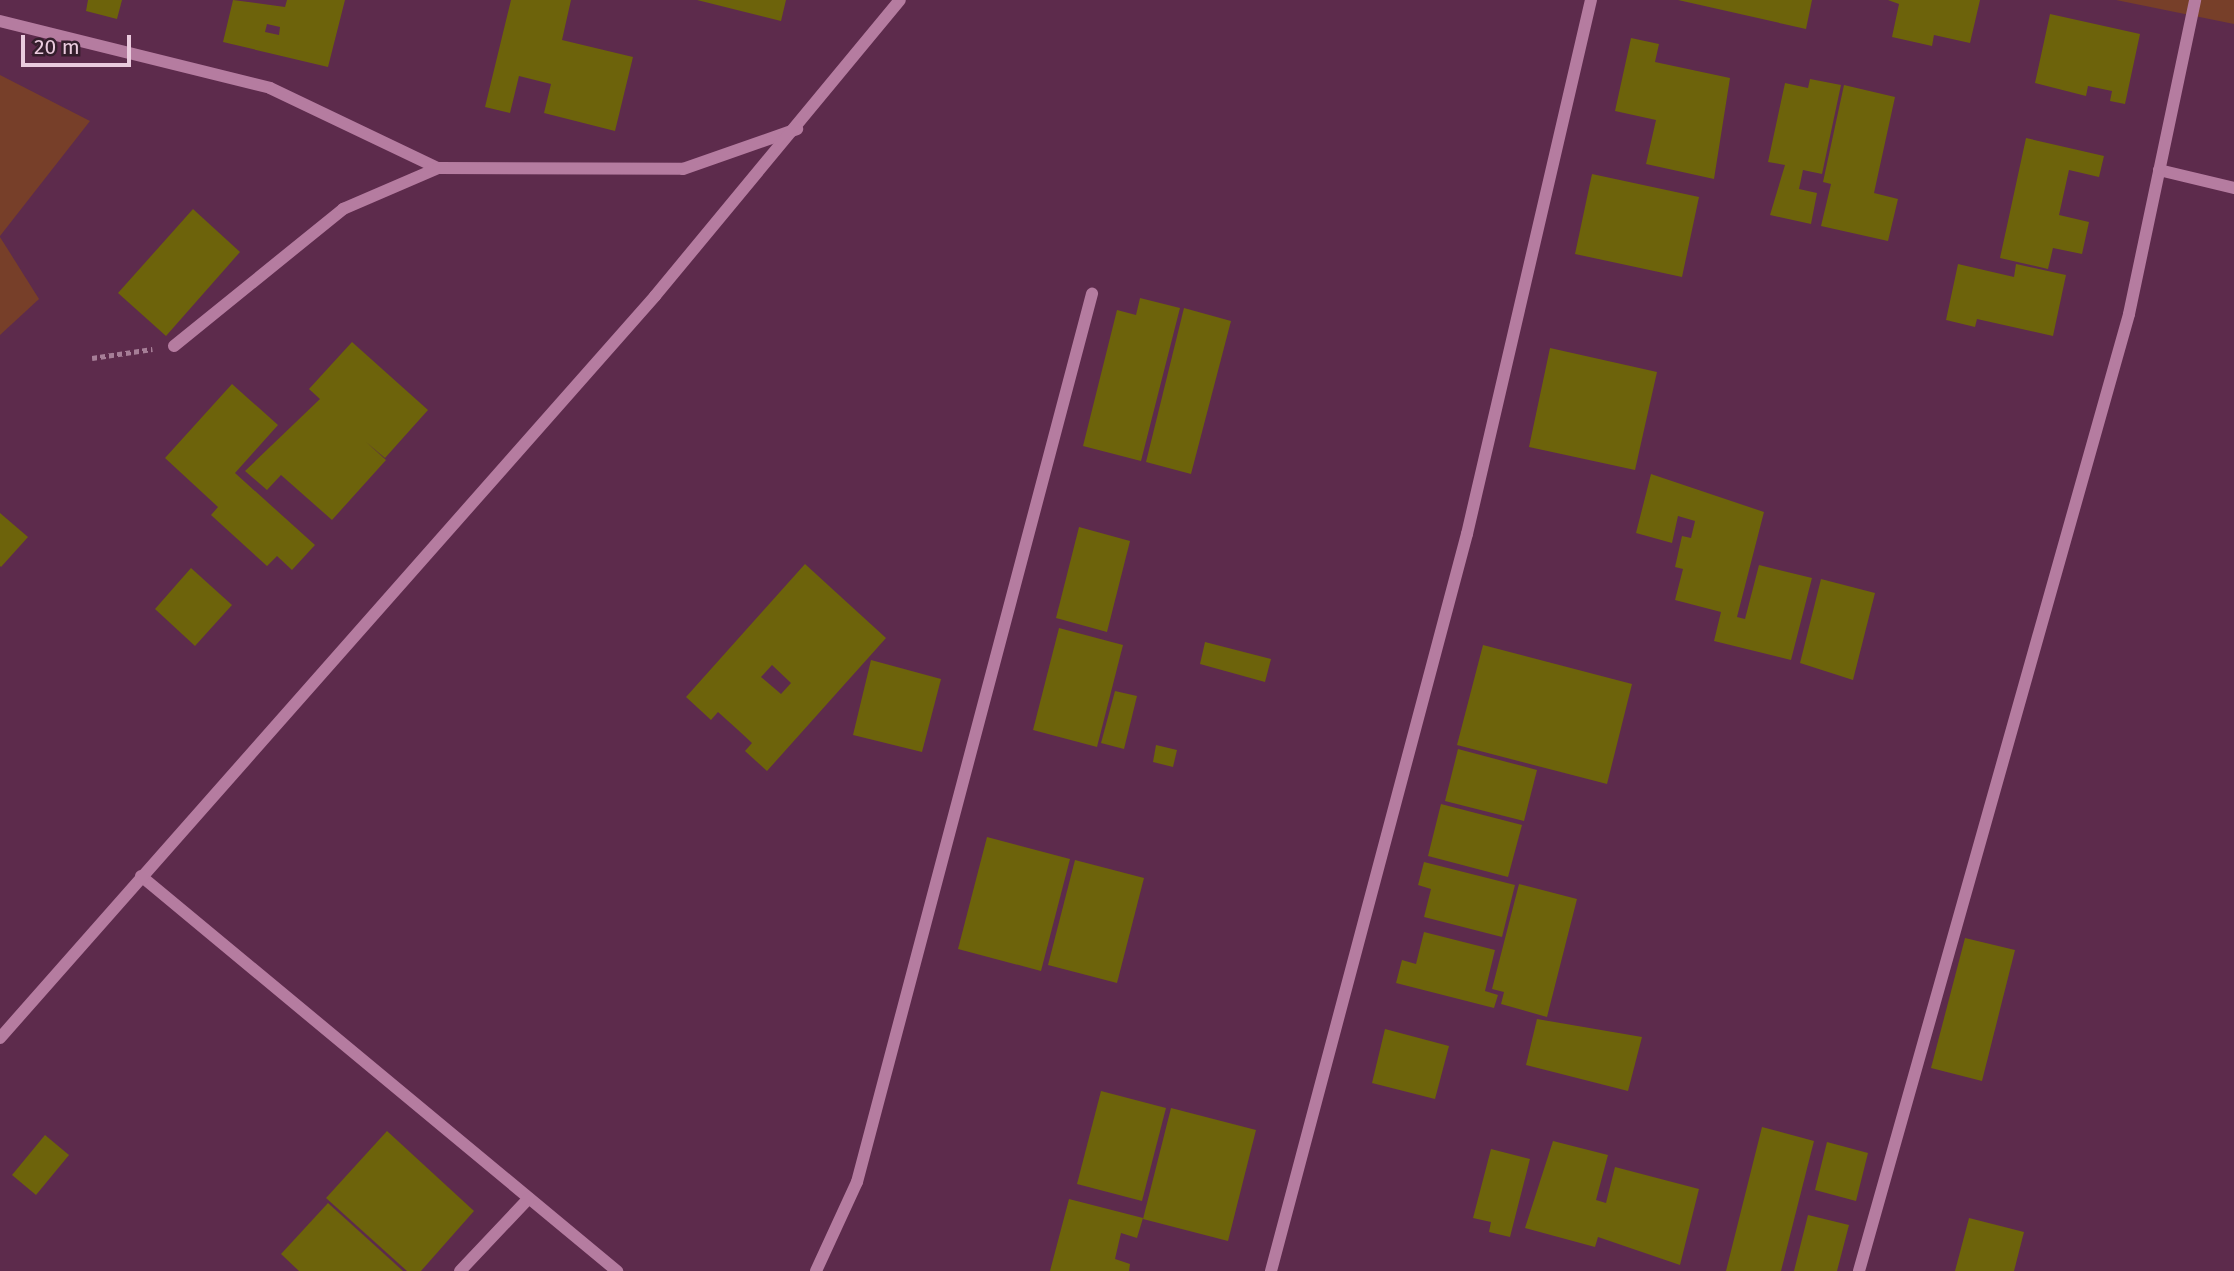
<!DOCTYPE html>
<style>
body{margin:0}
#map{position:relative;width:2234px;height:1271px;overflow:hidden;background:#5d2b4c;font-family:"Fira Sans",sans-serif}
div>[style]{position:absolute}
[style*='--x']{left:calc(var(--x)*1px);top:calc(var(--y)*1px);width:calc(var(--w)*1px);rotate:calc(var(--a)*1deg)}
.green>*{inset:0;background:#773f29}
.building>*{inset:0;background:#6d630b}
.path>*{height:4.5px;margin-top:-2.25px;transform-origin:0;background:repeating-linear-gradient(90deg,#a67e97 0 5px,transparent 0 8.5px)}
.minor>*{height:12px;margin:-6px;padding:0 6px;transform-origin:6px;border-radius:6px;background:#b57ca0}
span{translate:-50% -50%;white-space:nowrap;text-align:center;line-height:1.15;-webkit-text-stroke:6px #341e2c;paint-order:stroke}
.scale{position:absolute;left:21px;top:35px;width:110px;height:32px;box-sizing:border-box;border:4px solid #eacbde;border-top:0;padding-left:9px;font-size:21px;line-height:24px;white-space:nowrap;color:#eacbde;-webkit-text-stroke:5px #341e2c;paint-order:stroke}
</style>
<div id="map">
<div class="green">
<div style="clip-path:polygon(2116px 0,2234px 0,2234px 24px)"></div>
<div style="clip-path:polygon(0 75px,90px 121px,0 236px)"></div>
<div style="clip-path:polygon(0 237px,39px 299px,0 335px)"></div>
</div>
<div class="building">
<div style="clip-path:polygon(88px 0,122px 0,117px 19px,86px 11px)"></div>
<div style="clip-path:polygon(evenodd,233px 0,285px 7px,287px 0,345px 0,328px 67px,223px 42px,233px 0,267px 24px,280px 27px,279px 35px,265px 32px,267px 24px)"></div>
<div style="clip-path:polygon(511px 0,571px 0,562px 40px,633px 57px,615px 131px,544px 113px,551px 84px,519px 76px,510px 113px,485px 107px)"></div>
<div style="clip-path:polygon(697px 0,786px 0,781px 21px)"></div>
<div style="clip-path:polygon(1678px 0,1812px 0,1806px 29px)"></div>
<div style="clip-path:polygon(1888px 0,1980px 0,1970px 43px,1934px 35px,1932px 46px,1892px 37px,1899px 4px)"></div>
<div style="clip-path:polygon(2050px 14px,2140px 34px,2125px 104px,2110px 101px,2112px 91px,2088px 86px,2086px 96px,2035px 83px)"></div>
<div style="clip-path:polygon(1631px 38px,1659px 44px,1655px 62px,1730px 78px,1714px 179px,1646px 164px,1656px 120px,1615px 111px)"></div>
<div style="clip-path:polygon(1810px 79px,1841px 85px,1822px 174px,1803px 170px,1799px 189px,1817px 193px,1811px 224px,1770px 215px,1785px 165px,1768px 162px,1785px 83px,1808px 88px)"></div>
<div style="clip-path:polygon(1844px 85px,1895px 97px,1874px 193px,1898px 199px,1888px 241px,1821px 226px,1831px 184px,1823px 182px)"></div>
<div style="clip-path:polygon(2026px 138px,2104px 156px,2099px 177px,2069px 170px,2059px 215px,2089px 222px,2082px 254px,2053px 248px,2048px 269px,2000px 258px)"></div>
<div style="clip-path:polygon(1592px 174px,1699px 197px,1682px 277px,1575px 254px)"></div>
<div style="clip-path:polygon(193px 209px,240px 252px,166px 336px,118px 293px)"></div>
<div style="clip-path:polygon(1958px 264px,2014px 277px,2016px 264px,2066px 275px,2053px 336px,1977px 319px,1975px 327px,1946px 320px)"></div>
<div style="clip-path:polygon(1140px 298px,1180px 308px,1141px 461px,1083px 446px,1117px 310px,1136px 315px)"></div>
<div style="clip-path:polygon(1184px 308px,1231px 321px,1191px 474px,1146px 462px)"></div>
<div style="clip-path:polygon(352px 342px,428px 410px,385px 458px,366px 442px,386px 460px,332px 520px,281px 475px,267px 490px,245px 471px,320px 399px,309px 389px)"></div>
<div style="clip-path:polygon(1550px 348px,1657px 372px,1635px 470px,1529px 447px)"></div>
<div style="clip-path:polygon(232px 384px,278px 425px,235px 473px,315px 545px,292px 570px,277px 556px,267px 566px,211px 515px,218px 507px,165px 458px)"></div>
<div style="clip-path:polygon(1651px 474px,1764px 512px,1737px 617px,1745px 619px,1759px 565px,1812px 578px,1791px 660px,1714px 641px,1721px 612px,1675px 600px,1683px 569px,1675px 567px,1682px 536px,1691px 538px,1695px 521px,1678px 516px,1672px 543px,1636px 533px)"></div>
<div style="clip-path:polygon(0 513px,28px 537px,1px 567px,0 566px)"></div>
<div style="clip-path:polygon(1079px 527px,1130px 541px,1107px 632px,1056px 618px)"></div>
<div style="clip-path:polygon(evenodd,805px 564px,886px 638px,767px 771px,745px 751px,752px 743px,738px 730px,718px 712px,711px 720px,686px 697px,805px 564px,772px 665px,791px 683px,781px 694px,761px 677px,772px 665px)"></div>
<div style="clip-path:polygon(191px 568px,232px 605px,195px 646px,155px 609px)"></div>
<div style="clip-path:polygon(1821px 579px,1875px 593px,1853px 680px,1800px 663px)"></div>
<div style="clip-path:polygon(1059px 628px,1123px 645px,1097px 747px,1033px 730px)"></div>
<div style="clip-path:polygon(1205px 642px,1271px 659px,1265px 682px,1200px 664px)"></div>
<div style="clip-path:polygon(1483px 645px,1632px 684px,1607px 784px,1457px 745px)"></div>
<div style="clip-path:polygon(871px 660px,941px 679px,922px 752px,853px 735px)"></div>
<div style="clip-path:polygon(1115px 691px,1137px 696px,1124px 749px,1101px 743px)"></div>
<div style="clip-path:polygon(1156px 745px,1177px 750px,1173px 767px,1153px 762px)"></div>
<div style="clip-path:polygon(1458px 749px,1537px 770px,1524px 821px,1445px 801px)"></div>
<div style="clip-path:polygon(1441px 804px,1522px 825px,1508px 877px,1428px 856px)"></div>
<div style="clip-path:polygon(987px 837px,1070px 859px,1041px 971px,958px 949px)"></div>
<div style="clip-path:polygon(1075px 860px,1144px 878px,1117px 983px,1048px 965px)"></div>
<div style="clip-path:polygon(1424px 862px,1515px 885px,1502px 937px,1424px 917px,1431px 889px,1418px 885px)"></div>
<div style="clip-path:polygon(1519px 884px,1577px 899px,1547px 1017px,1501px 1004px,1504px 992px,1492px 989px)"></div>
<div style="clip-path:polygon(1424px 932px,1495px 950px,1485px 991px,1498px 995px,1494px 1008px,1396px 983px,1402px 960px,1416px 964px)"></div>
<div style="clip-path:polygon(1965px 938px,2015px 950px,1982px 1081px,1931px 1068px)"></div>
<div style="clip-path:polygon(1537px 1019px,1642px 1037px,1628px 1091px,1526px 1065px)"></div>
<div style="clip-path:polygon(1385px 1029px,1449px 1046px,1435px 1099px,1372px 1083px)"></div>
<div style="clip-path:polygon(1101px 1091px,1166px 1108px,1142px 1201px,1077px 1184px)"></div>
<div style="clip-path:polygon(1171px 1108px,1256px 1130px,1228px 1241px,1143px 1219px)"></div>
<div style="clip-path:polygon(1762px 1127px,1814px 1141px,1781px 1271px,1726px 1271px)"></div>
<div style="clip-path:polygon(387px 1131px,474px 1211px,421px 1271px,407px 1271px,326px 1198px)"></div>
<div style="clip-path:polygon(45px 1135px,69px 1155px,36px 1195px,12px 1175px)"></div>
<div style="clip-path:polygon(1553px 1141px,1608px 1155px,1596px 1200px,1606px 1203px,1615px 1167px,1699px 1189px,1680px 1265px,1598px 1237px,1595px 1247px,1525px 1228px)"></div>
<div style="clip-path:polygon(1827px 1142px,1868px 1153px,1856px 1201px,1815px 1190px)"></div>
<div style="clip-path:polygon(1491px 1149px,1530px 1159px,1510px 1237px,1489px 1232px,1491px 1222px,1473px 1218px)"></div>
<div style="clip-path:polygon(1069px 1199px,1143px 1218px,1137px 1238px,1121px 1233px,1115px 1259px,1130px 1264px,1129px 1271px,1050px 1271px)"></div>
<div style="clip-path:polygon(328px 1203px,403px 1271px,299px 1271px,281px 1254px)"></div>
<div style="clip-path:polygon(1808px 1215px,1849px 1225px,1837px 1271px,1794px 1271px)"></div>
<div style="clip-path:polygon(1969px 1218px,2024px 1232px,2014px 1271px,1955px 1271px)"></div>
</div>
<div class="path">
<div style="--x:92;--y:358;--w:61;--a:-8.5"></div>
</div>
<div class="minor">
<div style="--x:0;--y:21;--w:278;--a:13.9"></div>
<div style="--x:270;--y:88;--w:186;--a:25.5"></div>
<div style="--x:2159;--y:170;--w:77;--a:13.5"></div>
<div style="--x:174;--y:346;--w:218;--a:-39"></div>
<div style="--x:343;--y:209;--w:103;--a:-23.3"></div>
<div style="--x:438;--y:168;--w:245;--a:0.2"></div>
<div style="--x:683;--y:169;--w:121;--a:-19.3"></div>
<div style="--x:141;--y:876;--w:619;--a:39.69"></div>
<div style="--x:0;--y:1038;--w:990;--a:-48.56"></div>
<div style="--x:655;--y:296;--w:384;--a:-50.4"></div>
<div style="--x:460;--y:1271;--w:100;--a:-46.6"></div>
<div style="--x:816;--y:1271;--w:98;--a:-65.3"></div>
<div style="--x:857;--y:1182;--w:919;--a:-75.18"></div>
<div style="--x:1271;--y:1271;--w:763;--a:-75.11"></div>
<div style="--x:1467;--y:534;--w:548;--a:-76.93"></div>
<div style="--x:1859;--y:1271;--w:994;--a:-74.24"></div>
<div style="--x:2129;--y:314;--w:321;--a:-78.1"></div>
</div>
<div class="scale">20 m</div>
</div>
